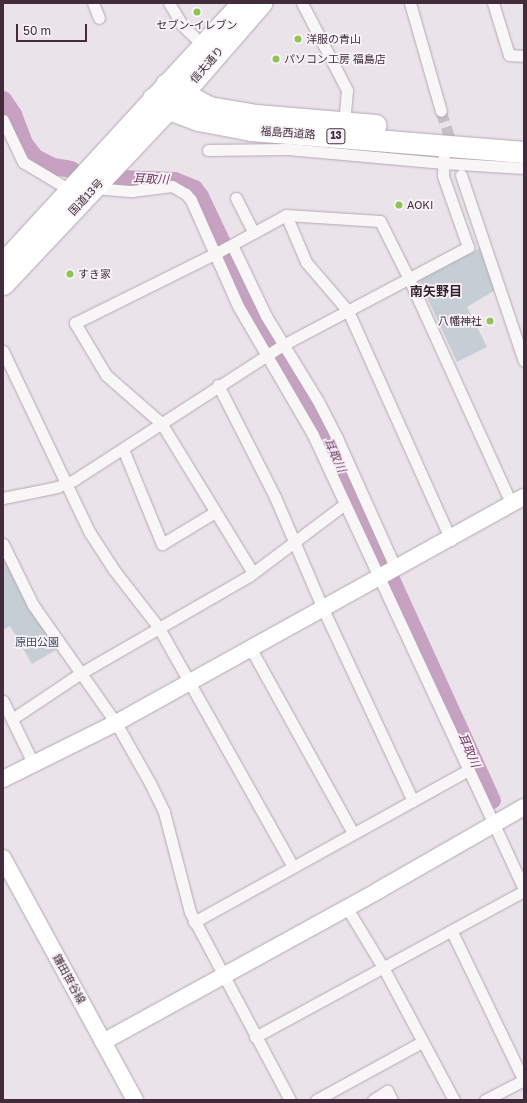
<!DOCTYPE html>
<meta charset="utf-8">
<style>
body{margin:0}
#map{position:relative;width:527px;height:1103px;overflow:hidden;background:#eae3e9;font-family:"Golos Text","Noto Sans JP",sans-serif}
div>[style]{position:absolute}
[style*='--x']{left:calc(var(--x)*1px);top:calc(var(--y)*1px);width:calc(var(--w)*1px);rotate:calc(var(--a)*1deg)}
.green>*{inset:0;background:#c5ced4}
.river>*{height:17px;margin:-8.5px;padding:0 8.5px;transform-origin:8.5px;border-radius:8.5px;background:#c7a1c1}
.street-tunnel>*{height:11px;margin-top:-5.5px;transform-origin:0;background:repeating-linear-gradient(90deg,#c8bec6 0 11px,transparent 0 16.5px)}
.roads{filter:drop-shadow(0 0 1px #b4a8b2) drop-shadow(0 0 1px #b4a8b2)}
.street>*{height:11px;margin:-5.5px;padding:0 5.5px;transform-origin:5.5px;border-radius:5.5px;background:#f9f6f8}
.secondary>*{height:16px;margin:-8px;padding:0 8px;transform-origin:8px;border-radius:8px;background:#fff}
.highway>*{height:21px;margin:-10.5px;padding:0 10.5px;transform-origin:10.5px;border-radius:10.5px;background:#fff}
.dots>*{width:11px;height:11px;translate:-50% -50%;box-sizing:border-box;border:2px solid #f8f3f7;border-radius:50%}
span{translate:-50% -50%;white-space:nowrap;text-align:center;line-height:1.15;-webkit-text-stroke:3.5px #f8f3f7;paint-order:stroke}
.shield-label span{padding:1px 3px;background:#f8f3f7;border:1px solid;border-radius:3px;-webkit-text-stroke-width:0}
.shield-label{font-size:10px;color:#422c3c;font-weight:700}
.poi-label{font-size:11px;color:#422c3c}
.left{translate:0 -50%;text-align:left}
.right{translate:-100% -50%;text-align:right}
.street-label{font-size:11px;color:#422c3c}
.park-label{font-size:11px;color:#3b4d5c}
.water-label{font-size:12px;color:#733967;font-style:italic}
.quarter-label{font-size:13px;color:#331e2c;font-weight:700}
.frame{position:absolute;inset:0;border:4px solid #422c3c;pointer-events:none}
.scale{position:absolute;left:16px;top:24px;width:71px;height:18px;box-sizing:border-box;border:2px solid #422c3c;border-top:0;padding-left:5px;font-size:12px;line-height:14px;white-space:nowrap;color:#422c3c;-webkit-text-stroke:3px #f8f3f7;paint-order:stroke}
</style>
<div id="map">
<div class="green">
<div style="clip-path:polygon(482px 247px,497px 289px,467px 307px,487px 347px,457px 362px,419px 280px)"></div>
<div style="clip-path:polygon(8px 559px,59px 648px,32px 664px,10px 626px,3px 630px,3px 562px)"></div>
</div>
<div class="river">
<div style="--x:3;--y:99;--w:18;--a:56"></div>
<div style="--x:13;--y:114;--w:31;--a:69"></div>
<div style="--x:24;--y:143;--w:18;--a:52"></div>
<div style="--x:35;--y:157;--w:20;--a:27"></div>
<div style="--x:53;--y:166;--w:18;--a:9"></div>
<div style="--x:120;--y:178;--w:54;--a:2.1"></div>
<div style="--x:174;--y:180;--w:22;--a:22"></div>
<div style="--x:194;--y:188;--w:10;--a:53"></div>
<div style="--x:200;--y:196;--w:137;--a:64.6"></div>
<div style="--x:259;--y:320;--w:122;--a:59.4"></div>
<div style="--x:321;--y:425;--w:412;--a:65.5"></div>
</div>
<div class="street-tunnel">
<div style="--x:441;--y:111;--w:64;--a:71.8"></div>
</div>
<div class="roads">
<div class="street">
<div style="--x:93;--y:3;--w:16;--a:68"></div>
<div style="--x:169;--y:3;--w:26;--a:59"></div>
<div style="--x:182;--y:25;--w:28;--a:44"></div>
<div style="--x:302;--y:3;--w:98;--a:62.7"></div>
<div style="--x:347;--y:90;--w:32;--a:95"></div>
<div style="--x:410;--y:3;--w:112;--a:74"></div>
<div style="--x:493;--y:3;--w:54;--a:72.9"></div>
<div style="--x:509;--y:55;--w:15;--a:4"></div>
<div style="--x:3;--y:120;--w:47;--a:64.5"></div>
<div style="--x:23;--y:162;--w:55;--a:30.8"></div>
<div style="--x:208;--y:150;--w:80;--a:-0.7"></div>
<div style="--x:288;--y:149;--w:156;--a:5.2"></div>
<div style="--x:443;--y:163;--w:81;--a:3.5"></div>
<div style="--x:461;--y:175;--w:196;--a:71.3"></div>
<div style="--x:94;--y:188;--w:38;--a:5"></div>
<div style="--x:132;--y:191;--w:40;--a:-7.1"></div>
<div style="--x:172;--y:186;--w:16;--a:30"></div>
<div style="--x:186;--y:194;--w:8;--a:50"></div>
<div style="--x:191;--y:200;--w:116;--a:66.1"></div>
<div style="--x:238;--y:306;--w:149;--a:59.8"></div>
<div style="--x:313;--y:435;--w:501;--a:65.07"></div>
<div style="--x:236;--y:198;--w:39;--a:63"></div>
<div style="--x:286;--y:215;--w:51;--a:66.9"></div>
<div style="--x:306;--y:262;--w:65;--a:49.4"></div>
<div style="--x:348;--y:311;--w:251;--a:65.8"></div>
<div style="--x:232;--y:245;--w:79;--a:64.4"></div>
<div style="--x:266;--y:316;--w:100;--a:58.5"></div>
<div style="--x:318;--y:401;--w:42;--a:62.8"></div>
<div style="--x:337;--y:438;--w:144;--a:65.8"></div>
<div style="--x:3;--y:351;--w:202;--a:64.5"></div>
<div style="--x:90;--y:533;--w:44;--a:57"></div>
<div style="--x:114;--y:570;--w:73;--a:52.2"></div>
<div style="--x:159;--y:628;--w:274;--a:60.7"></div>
<div style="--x:218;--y:385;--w:126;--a:63"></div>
<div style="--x:275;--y:497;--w:122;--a:66.8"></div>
<div style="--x:323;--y:609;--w:212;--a:64.9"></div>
<div style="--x:123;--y:449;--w:103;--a:67.7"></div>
<div style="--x:162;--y:544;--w:62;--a:-31.1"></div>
<div style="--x:3;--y:498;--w:55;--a:-11.5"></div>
<div style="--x:57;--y:487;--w:18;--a:-22"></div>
<div style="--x:74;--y:480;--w:247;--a:-32.9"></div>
<div style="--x:281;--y:346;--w:212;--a:-27.9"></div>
<div style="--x:468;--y:247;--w:75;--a:-109.4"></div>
<div style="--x:443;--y:176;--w:32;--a:-88"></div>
<div style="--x:3;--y:544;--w:68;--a:63.8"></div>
<div style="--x:33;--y:605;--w:144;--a:54.9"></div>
<div style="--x:116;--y:723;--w:69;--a:60.5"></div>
<div style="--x:150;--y:783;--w:32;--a:64"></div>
<div style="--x:164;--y:812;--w:103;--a:75.4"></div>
<div style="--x:190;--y:912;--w:213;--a:62"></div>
<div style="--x:253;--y:573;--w:176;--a:-121.5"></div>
<div style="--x:161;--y:423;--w:73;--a:-138.9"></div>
<div style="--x:106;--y:375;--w:61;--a:-120.8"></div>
<div style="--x:75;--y:323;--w:162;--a:-26.4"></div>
<div style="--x:220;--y:251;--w:75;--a:-28.6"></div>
<div style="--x:286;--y:215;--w:94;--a:3.7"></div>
<div style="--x:380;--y:221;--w:65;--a:63.4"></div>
<div style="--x:409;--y:279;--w:248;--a:65.5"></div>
<div style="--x:251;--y:649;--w:210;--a:61"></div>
<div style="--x:3;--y:701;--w:69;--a:64.2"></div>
<div style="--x:12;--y:719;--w:83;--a:-33.7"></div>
<div style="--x:81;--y:673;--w:194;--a:-30"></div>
<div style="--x:249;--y:576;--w:120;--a:-36.9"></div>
<div style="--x:347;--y:908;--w:71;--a:58.8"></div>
<div style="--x:384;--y:969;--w:149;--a:61.9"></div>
<div style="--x:194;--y:922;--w:313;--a:-29"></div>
<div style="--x:452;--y:932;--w:165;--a:64.2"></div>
<div style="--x:255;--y:1037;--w:306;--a:-28.5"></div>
<div style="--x:316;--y:1100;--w:121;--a:-28.7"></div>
<div style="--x:373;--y:1100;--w:17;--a:-33"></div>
<div style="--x:387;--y:1091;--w:10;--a:61"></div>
<div style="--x:485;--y:1100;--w:44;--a:-27.1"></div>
</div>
<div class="secondary">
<div style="--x:3;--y:779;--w:126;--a:-26.4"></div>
<div style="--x:116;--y:723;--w:466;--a:-29"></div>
<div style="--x:3;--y:858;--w:276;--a:61.4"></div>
<div style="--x:103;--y:1042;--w:315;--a:-28.8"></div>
<div style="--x:379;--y:890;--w:167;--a:-29.8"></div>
</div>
<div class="highway">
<div style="--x:166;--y:84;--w:49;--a:28.1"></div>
<div style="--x:209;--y:107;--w:48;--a:9.7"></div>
<div style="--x:256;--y:115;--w:120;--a:4.8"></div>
<div style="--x:153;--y:98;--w:19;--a:36"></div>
<div style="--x:168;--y:109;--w:32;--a:20"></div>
<div style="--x:198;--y:120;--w:54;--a:10.7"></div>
<div style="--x:251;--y:130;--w:274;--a:4.6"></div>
<div style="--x:3;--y:263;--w:353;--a:-47.4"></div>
<div style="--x:3;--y:284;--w:261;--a:-46.7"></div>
<div style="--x:182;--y:94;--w:121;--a:-49"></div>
</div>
</div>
<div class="dots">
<div style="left:197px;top:12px;background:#8dc553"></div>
<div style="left:298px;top:39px;background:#8dc553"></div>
<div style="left:276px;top:59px;background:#8dc553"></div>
<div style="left:399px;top:205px;background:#8dc553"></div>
<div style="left:70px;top:274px;background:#8dc553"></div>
<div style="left:490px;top:321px;background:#8dc553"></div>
</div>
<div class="shield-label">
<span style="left:336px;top:136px">13</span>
</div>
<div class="poi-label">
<span style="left:197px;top:25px">セブン-イレブン</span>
<span class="left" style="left:306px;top:39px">洋服の青山</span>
<span class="left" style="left:284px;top:59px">パソコン工房 福島店</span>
<span class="left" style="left:407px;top:205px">AOKI</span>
<span class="left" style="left:78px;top:274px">すき家</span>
<span class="right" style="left:482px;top:321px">八幡神社</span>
</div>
<div class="street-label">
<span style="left:207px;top:65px;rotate:-49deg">信夫通り</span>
<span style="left:288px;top:133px;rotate:4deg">福島西道路</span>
<span style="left:86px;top:197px;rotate:-47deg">国道13号</span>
<span style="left:69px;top:979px;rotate:61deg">鎌田笹谷線</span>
</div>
<div class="park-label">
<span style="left:37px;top:642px">原田公園</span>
</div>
<div class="water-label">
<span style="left:151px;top:179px;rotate:2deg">耳取川</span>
<span style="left:335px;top:455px;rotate:66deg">耳取川</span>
<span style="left:469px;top:750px;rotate:66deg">耳取川</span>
</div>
<div class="quarter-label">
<span style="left:436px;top:291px">南矢野目</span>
</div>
<div class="frame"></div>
<div class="scale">50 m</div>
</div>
